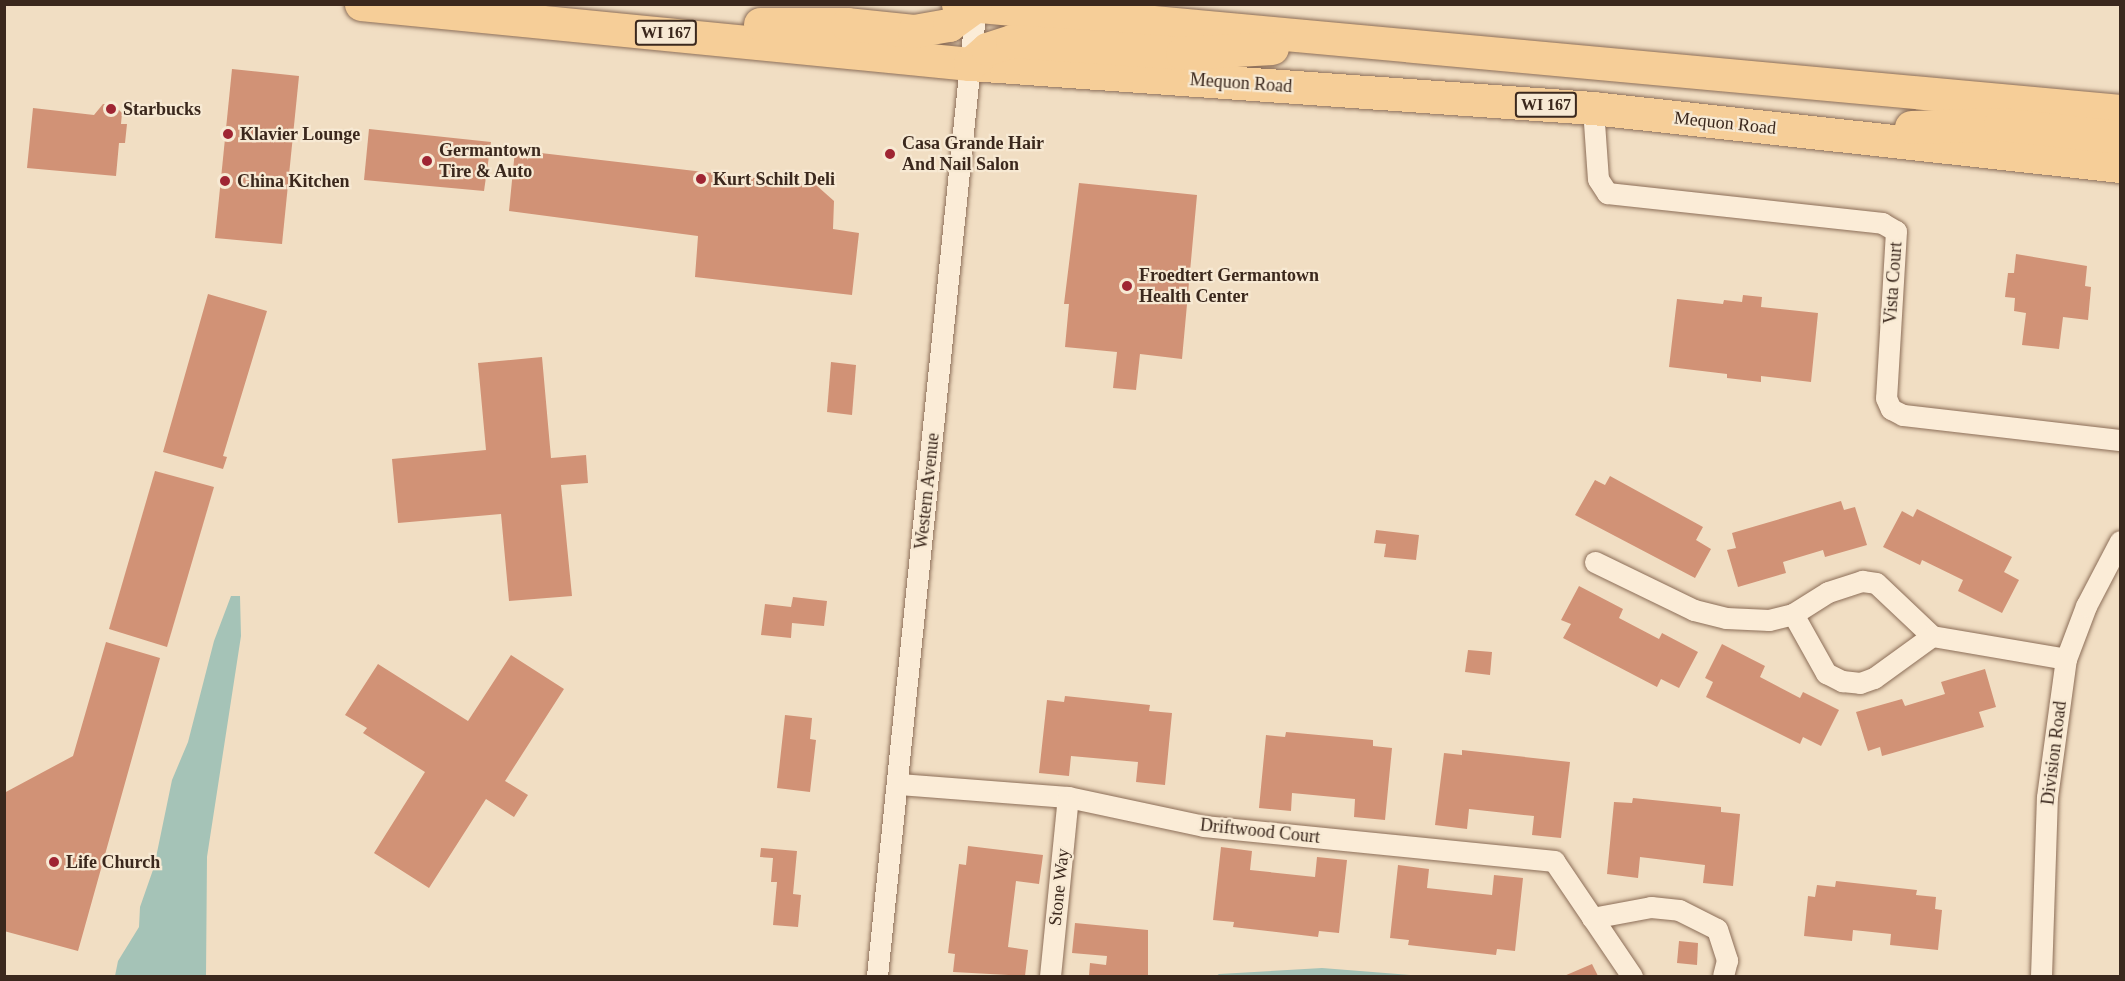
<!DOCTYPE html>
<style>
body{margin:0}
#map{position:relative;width:2125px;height:981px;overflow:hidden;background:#f1dec3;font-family:Georgia,serif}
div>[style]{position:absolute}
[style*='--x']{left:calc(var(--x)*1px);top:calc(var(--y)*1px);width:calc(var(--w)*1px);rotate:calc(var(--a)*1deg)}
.water>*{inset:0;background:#a5c3b7}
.building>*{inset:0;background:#d19276}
.roads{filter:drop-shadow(0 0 2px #8c6e58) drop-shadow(0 0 2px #8c6e58)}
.minor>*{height:21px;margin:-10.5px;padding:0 10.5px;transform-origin:10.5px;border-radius:10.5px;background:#fbecd7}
.primary>*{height:33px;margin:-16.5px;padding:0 16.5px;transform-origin:16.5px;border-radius:16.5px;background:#f6ce98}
.dots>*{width:16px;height:16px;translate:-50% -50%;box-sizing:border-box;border:3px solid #f7e9d3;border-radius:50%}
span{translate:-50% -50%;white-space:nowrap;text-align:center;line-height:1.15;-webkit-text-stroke:4.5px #f7e9d3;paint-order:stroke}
.shield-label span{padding:2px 4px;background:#f7e9d3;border:2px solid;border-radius:4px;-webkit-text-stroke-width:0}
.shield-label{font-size:16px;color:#3b281d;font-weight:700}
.street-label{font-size:18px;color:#3b281d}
.poi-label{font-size:18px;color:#3b281d;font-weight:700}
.left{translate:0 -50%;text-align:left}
.frame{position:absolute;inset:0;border:6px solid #3b281d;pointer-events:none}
</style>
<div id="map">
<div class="water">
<div style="clip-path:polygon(231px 596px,240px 596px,241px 636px,207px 857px,206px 976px,115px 976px,118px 961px,139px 927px,140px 907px,154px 867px,172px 780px,188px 742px,214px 641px)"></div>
<div style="clip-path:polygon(1322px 968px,1423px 976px,1216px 976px,1219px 974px)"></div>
</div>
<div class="building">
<div style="clip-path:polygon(232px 69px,299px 76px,282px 244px,215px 238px)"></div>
<div style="clip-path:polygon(103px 104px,114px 105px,122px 113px,121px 124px,127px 124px,125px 143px,119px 143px,116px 176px,27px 168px,33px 108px,94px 115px)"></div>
<div style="clip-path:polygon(369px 129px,491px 142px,484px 191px,364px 180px)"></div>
<div style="clip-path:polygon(515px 150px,816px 185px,834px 201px,833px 229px,859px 233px,852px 295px,695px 277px,698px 236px,509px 211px)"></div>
<div style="clip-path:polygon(1079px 183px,1197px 195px,1182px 359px,1140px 354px,1136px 390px,1113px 388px,1117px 352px,1065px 347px,1069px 304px,1064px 304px)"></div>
<div style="clip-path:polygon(2016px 254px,2087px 266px,2085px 286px,2091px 287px,2088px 320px,2063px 317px,2059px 349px,2022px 345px,2026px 313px,2014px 311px,2015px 298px,2005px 297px,2008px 273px,2014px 273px)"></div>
<div style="clip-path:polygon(208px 294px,267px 311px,223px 456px,227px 457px,223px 469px,163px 452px)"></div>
<div style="clip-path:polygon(1743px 295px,1762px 297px,1761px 307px,1818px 313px,1811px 382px,1761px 376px,1761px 382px,1727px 378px,1727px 374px,1669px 367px,1677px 299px,1723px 304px,1724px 300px,1742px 302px)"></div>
<div style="clip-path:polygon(542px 357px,551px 458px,586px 455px,588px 483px,561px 485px,572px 596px,509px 601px,501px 514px,398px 523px,392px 459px,486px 450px,478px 363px)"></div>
<div style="clip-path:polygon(831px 362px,856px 365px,852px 415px,827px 412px)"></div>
<div style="clip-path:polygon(155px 471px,214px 487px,167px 647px,109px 629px)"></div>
<div style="clip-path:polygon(1610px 476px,1703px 527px,1696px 540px,1711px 549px,1695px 578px,1575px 515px,1595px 480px,1605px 485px)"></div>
<div style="clip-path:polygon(1841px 501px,1844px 510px,1855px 507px,1867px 545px,1825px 557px,1823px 550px,1783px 562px,1786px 573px,1738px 587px,1727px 550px,1736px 548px,1732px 533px)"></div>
<div style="clip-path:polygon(1917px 509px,2012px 557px,2004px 572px,2019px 580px,2002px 613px,1958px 591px,1963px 580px,1922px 560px,1920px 565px,1883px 547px,1902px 511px,1913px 517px)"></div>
<div style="clip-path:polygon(1376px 530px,1419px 535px,1416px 560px,1384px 557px,1386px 544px,1374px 543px)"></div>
<div style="clip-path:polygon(1579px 586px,1623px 609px,1619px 618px,1659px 639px,1662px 633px,1698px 652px,1679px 688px,1661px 679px,1657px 687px,1563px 638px,1571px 624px,1561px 620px)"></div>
<div style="clip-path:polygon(793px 597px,827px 601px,824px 626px,792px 623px,791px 638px,761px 635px,765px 604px,791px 607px)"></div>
<div style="clip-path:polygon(106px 642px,160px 658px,78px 951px,4px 931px,4px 793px,73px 756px)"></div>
<div style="clip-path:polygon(1722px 644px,1765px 666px,1760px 677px,1800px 698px,1803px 692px,1839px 710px,1821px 746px,1803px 737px,1800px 744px,1706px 697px,1713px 682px,1705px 678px)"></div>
<div style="clip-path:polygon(1468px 650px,1492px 652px,1490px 675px,1465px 672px)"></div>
<div style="clip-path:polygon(511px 655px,564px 689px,505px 781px,528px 795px,514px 817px,486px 799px,429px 888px,374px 853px,425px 772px,363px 733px,367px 728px,345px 715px,378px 664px,468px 721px)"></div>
<div style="clip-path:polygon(1985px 669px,1996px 707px,1979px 712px,1984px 727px,1882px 756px,1880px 747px,1868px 751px,1856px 712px,1902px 699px,1905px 706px,1945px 694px,1941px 682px)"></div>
<div style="clip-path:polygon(1065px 696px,1150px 705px,1149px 711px,1172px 713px,1165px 785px,1136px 782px,1138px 762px,1071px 756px,1069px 776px,1039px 773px,1047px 700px,1064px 702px)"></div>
<div style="clip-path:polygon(785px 715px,812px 718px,810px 739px,816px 740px,810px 792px,777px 788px)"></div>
<div style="clip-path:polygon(1286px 732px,1373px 740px,1373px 746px,1392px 748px,1385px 820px,1354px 817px,1355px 799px,1292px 793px,1291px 811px,1259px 808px,1266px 735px,1285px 737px)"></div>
<div style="clip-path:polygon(1462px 750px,1570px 762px,1561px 838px,1532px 835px,1534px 816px,1469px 809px,1467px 829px,1435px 825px,1444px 753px,1462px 755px)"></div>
<div style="clip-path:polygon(1633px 798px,1721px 807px,1721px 812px,1740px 814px,1733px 886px,1703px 883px,1705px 865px,1640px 857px,1638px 878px,1607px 874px,1614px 802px,1632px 803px)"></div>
<div style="clip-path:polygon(968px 846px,1043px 855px,1039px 884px,1016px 881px,1008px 947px,1028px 950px,1025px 976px,953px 972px,955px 954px,948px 953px,959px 864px,966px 865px)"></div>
<div style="clip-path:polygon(1221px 847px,1252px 851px,1250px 870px,1315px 877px,1317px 857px,1347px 860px,1339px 933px,1319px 931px,1318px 937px,1233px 927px,1234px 922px,1213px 920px)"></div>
<div style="clip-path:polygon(761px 848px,797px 851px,793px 894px,801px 895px,798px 927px,773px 925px,777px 882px,771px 882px,773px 858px,760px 857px)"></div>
<div style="clip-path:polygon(1398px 865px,1429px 869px,1427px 888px,1492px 895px,1494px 875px,1523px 878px,1515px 951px,1497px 949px,1496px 955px,1408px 945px,1409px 940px,1390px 938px)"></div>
<div style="clip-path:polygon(1836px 881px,1917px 890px,1916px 895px,1936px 897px,1935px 909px,1942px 910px,1938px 950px,1890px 945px,1891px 934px,1853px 930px,1852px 941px,1804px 936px,1808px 896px,1815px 897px,1817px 885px,1835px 887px)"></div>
<div style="clip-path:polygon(1075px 923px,1148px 930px,1148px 976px,1089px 976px,1090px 963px,1106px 965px,1107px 956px,1072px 953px)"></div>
<div style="clip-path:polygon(1679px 941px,1698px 943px,1697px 965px,1677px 963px)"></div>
<div style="clip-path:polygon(1592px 964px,1598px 976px,1564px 976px)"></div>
</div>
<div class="roads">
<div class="minor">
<div style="--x:1593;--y:108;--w:71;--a:86"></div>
<div style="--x:1598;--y:179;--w:17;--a:57"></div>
<div style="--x:1607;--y:193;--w:277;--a:6.2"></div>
<div style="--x:1882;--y:223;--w:16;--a:30"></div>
<div style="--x:1896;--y:231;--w:167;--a:93.4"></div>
<div style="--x:1886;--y:398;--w:12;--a:66"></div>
<div style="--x:1891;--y:409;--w:13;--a:27"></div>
<div style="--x:1903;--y:415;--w:218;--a:6.6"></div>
<div style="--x:1595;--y:562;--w:110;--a:25.9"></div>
<div style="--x:1694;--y:610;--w:33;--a:14"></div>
<div style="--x:1726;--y:618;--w:43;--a:2.7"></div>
<div style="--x:1769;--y:620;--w:25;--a:-14"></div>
<div style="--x:1793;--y:614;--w:41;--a:-32.2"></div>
<div style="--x:1828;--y:592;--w:36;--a:-18"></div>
<div style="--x:1862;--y:581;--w:14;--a:8"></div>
<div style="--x:1876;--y:583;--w:77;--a:43.4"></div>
<div style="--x:1932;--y:636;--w:136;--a:9.7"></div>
<div style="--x:1793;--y:614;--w:68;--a:60.8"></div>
<div style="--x:1826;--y:673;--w:18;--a:27"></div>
<div style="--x:1842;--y:681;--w:18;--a:6"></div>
<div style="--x:1860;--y:683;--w:15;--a:-20"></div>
<div style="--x:1874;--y:678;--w:72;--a:-35.9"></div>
<div style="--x:899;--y:784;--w:169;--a:4.4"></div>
<div style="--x:1068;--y:797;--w:139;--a:12"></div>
<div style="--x:1204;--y:826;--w:352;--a:5.7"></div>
<div style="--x:1554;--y:861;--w:139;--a:55.9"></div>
<div style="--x:1592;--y:918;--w:60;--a:-10.6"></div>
<div style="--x:1651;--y:907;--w:28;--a:6"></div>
<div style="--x:1679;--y:910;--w:42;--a:26.6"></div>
<div style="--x:1717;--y:929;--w:33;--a:72"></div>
<div style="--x:1727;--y:960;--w:16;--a:104"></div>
<div style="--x:877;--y:976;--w:977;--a:-84.18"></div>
<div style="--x:1050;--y:976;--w:180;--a:-84.3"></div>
<div style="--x:2041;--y:976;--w:179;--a:-88.1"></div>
<div style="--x:2047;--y:797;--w:139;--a:-82.2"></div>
<div style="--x:2066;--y:659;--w:57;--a:-69.3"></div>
<div style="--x:2086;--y:606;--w:73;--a:-62.4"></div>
</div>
<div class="primary">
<div style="--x:361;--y:4;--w:612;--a:5.63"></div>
<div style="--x:970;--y:64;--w:625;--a:4.04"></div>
<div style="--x:1593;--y:108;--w:530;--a:6.28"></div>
<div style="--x:958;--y:4;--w:1167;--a:5.26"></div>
<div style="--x:760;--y:24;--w:87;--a:0"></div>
<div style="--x:847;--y:24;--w:67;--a:6"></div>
<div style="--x:914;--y:31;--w:36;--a:-10"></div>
<div style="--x:949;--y:25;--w:32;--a:-36"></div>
<div style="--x:970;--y:64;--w:23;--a:-41"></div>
<div style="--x:987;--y:49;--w:26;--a:-18"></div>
<div style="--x:1012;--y:41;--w:170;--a:4"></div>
<div style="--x:1182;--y:53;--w:90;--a:-3.2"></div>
<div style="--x:1911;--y:127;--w:89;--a:-1.9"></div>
<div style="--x:2000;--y:124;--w:121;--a:6.2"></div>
</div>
</div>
<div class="dots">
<div style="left:111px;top:109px;background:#9f2533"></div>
<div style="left:228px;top:134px;background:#9f2533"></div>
<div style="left:890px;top:154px;background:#9f2533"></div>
<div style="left:427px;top:161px;background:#9f2533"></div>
<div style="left:701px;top:179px;background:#9f2533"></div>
<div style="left:225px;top:181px;background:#9f2533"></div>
<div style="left:1127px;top:286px;background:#9f2533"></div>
<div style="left:54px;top:862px;background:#9f2533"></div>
</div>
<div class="shield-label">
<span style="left:666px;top:33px">WI 167</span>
<span style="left:1546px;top:105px">WI 167</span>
</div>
<div class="street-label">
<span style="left:1241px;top:83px;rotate:4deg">Mequon Road</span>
<span style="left:1725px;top:123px;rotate:6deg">Mequon Road</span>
<span style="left:1893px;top:283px;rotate:-86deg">Vista Court</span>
<span style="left:927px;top:491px;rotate:-84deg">Western Avenue</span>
<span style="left:2054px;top:753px;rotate:-83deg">Division Road</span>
<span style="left:1260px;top:831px;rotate:6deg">Driftwood Court</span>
<span style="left:1059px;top:887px;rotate:-84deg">Stone Way</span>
</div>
<div class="poi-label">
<span class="left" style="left:123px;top:109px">Starbucks</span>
<span class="left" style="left:240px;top:134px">Klavier Lounge</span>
<span class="left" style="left:902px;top:154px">Casa Grande Hair<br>And Nail Salon</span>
<span class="left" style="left:439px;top:161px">Germantown<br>Tire &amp; Auto</span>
<span class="left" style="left:713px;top:179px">Kurt Schilt Deli</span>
<span class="left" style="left:237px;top:181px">China Kitchen</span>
<span class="left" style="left:1139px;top:286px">Froedtert Germantown<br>Health Center</span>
<span class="left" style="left:66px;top:862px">Life Church</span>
</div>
<div class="frame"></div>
</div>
